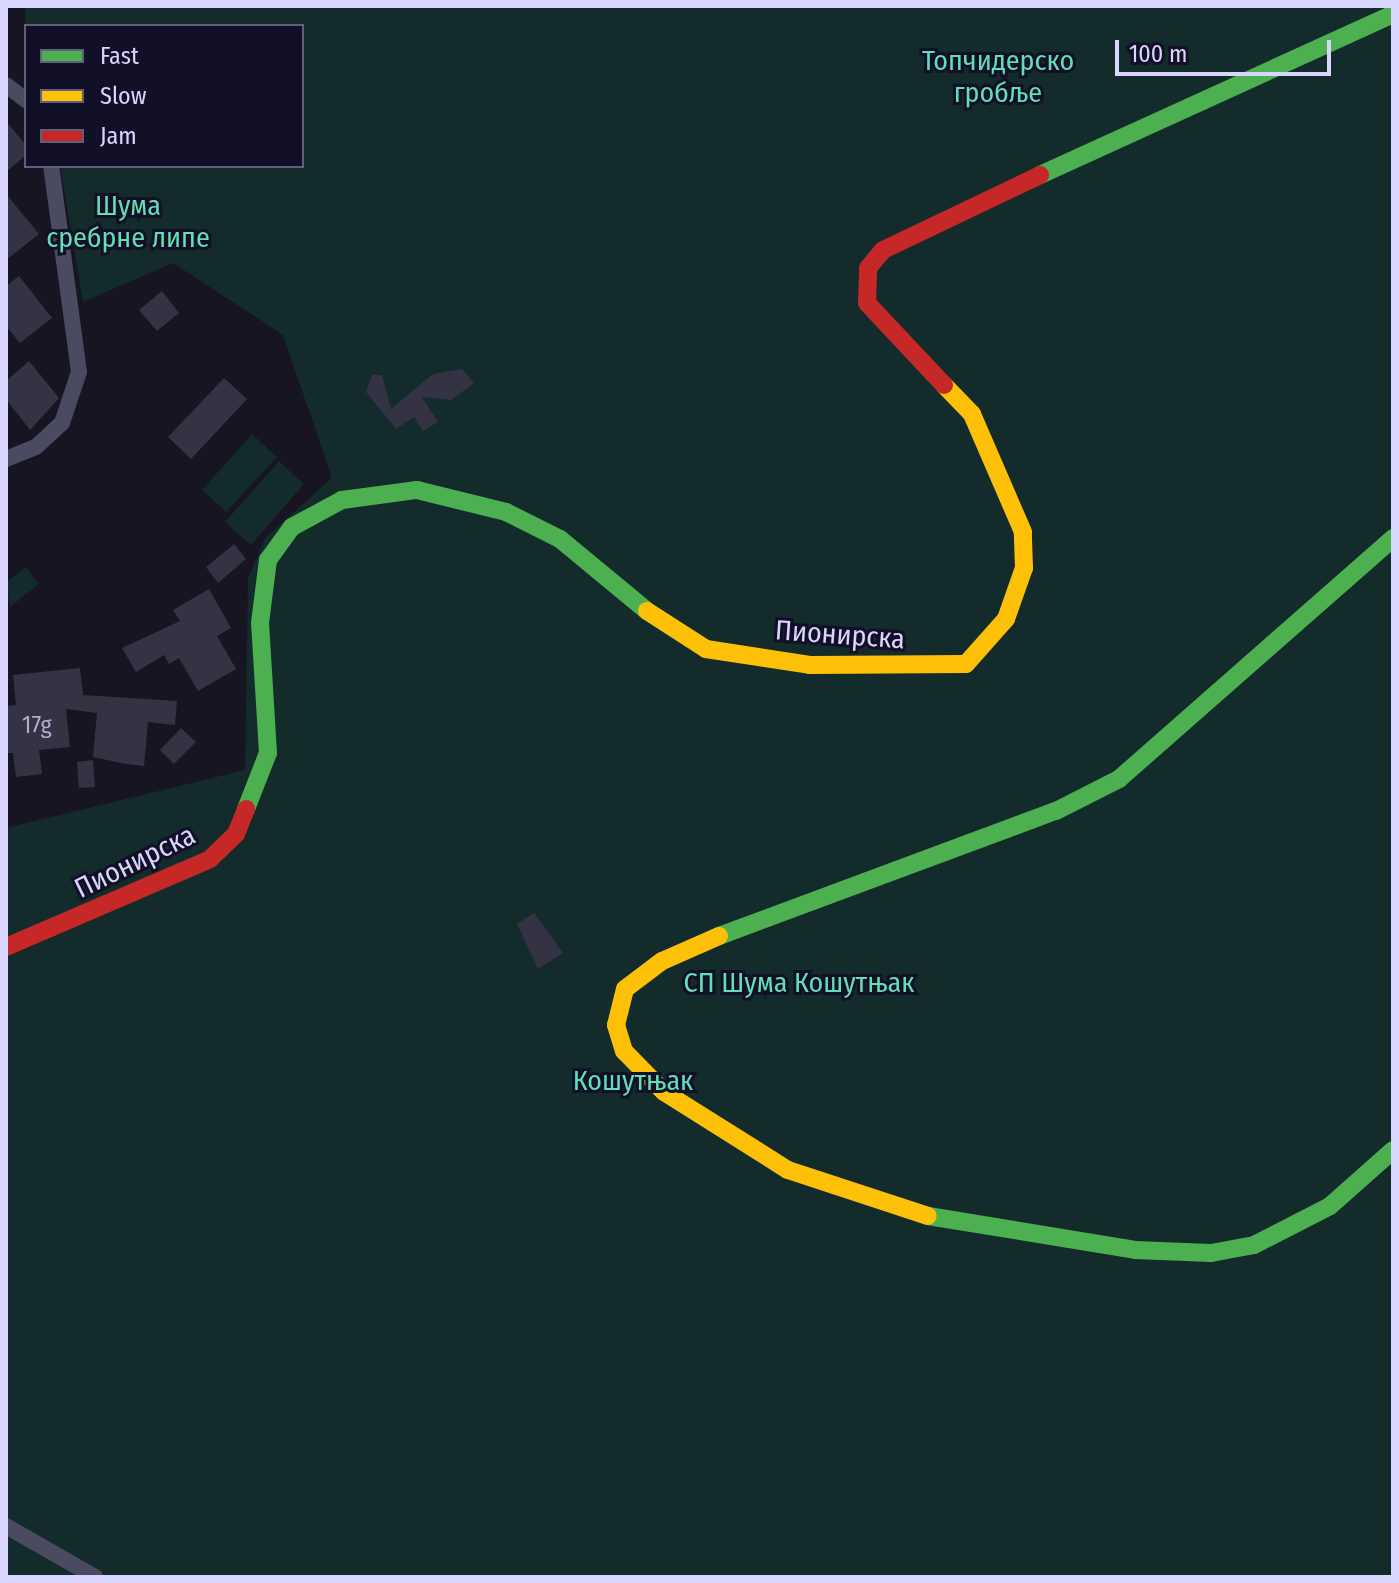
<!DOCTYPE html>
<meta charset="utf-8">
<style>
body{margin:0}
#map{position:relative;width:1399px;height:1583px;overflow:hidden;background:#161521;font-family:"Fira Sans Condensed",sans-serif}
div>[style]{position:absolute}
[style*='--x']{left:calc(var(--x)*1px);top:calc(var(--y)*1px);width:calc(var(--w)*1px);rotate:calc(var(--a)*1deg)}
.green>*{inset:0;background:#132b2b}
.building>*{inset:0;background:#343343}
.street>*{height:16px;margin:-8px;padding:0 8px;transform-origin:8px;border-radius:8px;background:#4a4a61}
.fast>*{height:18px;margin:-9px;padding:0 9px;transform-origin:9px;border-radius:9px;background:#4caf50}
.slow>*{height:18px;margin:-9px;padding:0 9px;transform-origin:9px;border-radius:9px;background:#ffc107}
.jam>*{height:18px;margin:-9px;padding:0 9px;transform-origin:9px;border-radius:9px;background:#c62828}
span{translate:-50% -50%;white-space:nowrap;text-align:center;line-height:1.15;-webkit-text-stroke:6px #121026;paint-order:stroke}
.number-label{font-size:24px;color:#afaccf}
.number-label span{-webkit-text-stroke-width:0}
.park-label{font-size:28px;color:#62ddb7}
.street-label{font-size:28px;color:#d8d5fe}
.frame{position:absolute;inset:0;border:8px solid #d8d5fe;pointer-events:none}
.legend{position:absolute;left:24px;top:24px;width:280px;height:144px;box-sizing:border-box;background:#121026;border:2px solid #615f7c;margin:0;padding:10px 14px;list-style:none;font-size:24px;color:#d8d5fe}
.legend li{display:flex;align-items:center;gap:16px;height:40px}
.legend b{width:40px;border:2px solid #615f7c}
.scale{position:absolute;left:1115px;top:40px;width:216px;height:36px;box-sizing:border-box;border:4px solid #d8d5fe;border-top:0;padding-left:10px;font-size:24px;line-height:28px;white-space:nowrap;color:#d8d5fe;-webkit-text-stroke:6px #121026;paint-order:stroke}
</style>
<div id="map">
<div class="green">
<div style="clip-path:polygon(25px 6px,1393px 6px,1393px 1577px,6px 1577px,6px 828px,245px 770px,248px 579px,265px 538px,332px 478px,283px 335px,173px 263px,83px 302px,60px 166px,302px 166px,302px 26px,26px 26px,26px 70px)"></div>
<div style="clip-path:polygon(252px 434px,277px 457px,226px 512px,202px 490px)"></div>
<div style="clip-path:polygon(279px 461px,304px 484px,251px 545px,225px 522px)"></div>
<div style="clip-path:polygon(26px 567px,39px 584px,10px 607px,6px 582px)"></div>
</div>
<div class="building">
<div style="clip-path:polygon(6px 121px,26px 145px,26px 155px,6px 172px)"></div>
<div style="clip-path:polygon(6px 194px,39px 234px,6px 260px)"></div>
<div style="clip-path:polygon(19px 276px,52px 318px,20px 343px,6px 326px,6px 286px)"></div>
<div style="clip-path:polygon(162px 291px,179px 313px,157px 331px,139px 310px)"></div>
<div style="clip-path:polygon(29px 361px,59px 398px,30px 430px,6px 399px,6px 381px)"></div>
<div style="clip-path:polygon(462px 369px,474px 383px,451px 400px,422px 397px,438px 422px,423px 431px,414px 417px,396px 429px,366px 392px,372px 375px,382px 375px,391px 409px,433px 374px)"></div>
<div style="clip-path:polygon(224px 378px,247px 399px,191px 459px,168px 437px)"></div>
<div style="clip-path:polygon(234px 544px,246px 559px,218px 583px,206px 567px)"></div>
<div style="clip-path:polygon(209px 589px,231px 628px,217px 636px,236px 669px,198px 691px,179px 658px,169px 664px,164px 655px,136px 672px,122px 648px,180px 621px,173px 610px)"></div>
<div style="clip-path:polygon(80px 668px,83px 695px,177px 701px,175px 725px,148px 722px,144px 766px,126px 764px,93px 757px,97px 713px,66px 709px,70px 747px,39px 750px,42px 774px,16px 777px,13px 753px,6px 753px,6px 706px,16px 705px,13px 675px)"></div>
<div style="clip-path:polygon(181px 728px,196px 742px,174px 764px,160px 750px)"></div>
<div style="clip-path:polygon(93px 760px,95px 787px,79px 788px,77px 762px)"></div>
<div style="clip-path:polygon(534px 913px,563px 953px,538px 969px,517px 924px)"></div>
</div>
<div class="street">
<div style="--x:6;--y:85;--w:25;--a:37"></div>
<div style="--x:6;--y:459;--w:32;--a:-22"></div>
<div style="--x:36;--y:447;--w:35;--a:-43"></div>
<div style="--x:62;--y:423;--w:54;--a:-71.6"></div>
<div style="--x:79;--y:372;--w:208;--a:-97.7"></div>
<div style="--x:6;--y:1526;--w:103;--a:29.8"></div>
</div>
<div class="fast">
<div style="--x:1040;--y:175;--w:388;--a:-24.5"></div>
<div style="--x:246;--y:809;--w:60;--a:-68.6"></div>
<div style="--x:268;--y:753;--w:130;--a:-93.5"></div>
<div style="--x:260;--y:623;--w:64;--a:-82.8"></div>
<div style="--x:268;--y:560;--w:41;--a:-54"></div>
<div style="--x:292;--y:527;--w:57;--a:-28.4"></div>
<div style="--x:342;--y:500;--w:76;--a:-7.6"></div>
<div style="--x:417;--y:490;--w:92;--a:13.9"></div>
<div style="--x:506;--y:512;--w:60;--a:26.6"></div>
<div style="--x:560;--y:539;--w:113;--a:39.6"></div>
<div style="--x:719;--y:936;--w:359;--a:-20.4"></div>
<div style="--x:1056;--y:811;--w:71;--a:-26.9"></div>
<div style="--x:1119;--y:779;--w:365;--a:-41.3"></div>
<div style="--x:928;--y:1216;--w:210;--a:9.3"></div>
<div style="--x:1135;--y:1250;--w:76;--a:2.3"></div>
<div style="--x:1211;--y:1253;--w:44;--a:-10.5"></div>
<div style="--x:1254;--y:1245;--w:85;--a:-27.2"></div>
<div style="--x:1330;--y:1206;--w:84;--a:-41.6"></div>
</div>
<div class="slow">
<div style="--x:647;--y:611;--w:70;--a:32.8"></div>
<div style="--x:706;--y:649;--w:105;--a:8.7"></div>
<div style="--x:810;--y:665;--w:156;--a:-0.4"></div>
<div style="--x:966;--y:664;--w:60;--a:-48.4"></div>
<div style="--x:1006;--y:619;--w:54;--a:-70.6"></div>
<div style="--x:1024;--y:568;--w:36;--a:-92"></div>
<div style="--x:1023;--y:532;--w:129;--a:-113.4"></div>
<div style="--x:972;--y:414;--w:40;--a:-134"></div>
<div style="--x:719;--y:936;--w:62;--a:156.3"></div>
<div style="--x:662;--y:961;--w:46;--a:142.9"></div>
<div style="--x:625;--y:989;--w:37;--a:104"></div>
<div style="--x:616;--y:1025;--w:27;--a:73"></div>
<div style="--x:624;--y:1051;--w:57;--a:45.7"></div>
<div style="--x:664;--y:1092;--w:146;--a:32.2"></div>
<div style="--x:788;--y:1170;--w:147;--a:18.2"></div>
</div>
<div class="jam">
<div style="--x:944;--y:385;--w:112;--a:-133.2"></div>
<div style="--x:867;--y:303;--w:35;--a:-88"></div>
<div style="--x:868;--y:268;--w:23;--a:-50"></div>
<div style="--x:883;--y:250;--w:174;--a:-25.5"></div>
<div style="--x:6;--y:947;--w:222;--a:-23.3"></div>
<div style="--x:210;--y:859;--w:36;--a:-44"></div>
<div style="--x:236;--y:834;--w:27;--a:-68"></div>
</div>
<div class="number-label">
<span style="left:37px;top:726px">17g</span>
</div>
<div class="park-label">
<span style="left:998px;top:77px">Топчидерско<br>гробље</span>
<span style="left:128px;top:222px">Шума<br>сребрне липе</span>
<span style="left:799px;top:983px">СП Шума Кошутњак</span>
<span style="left:633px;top:1081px">Кошутњак</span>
</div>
<div class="street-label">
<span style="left:840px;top:635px;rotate:4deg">Пионирска</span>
<span style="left:135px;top:862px;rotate:-26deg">Пионирска</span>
</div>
<div class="frame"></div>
<ul class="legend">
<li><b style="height:10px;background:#4caf50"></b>Fast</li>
<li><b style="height:10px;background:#ffc107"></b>Slow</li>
<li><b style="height:10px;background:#c62828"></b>Jam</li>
</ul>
<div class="scale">100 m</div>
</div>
